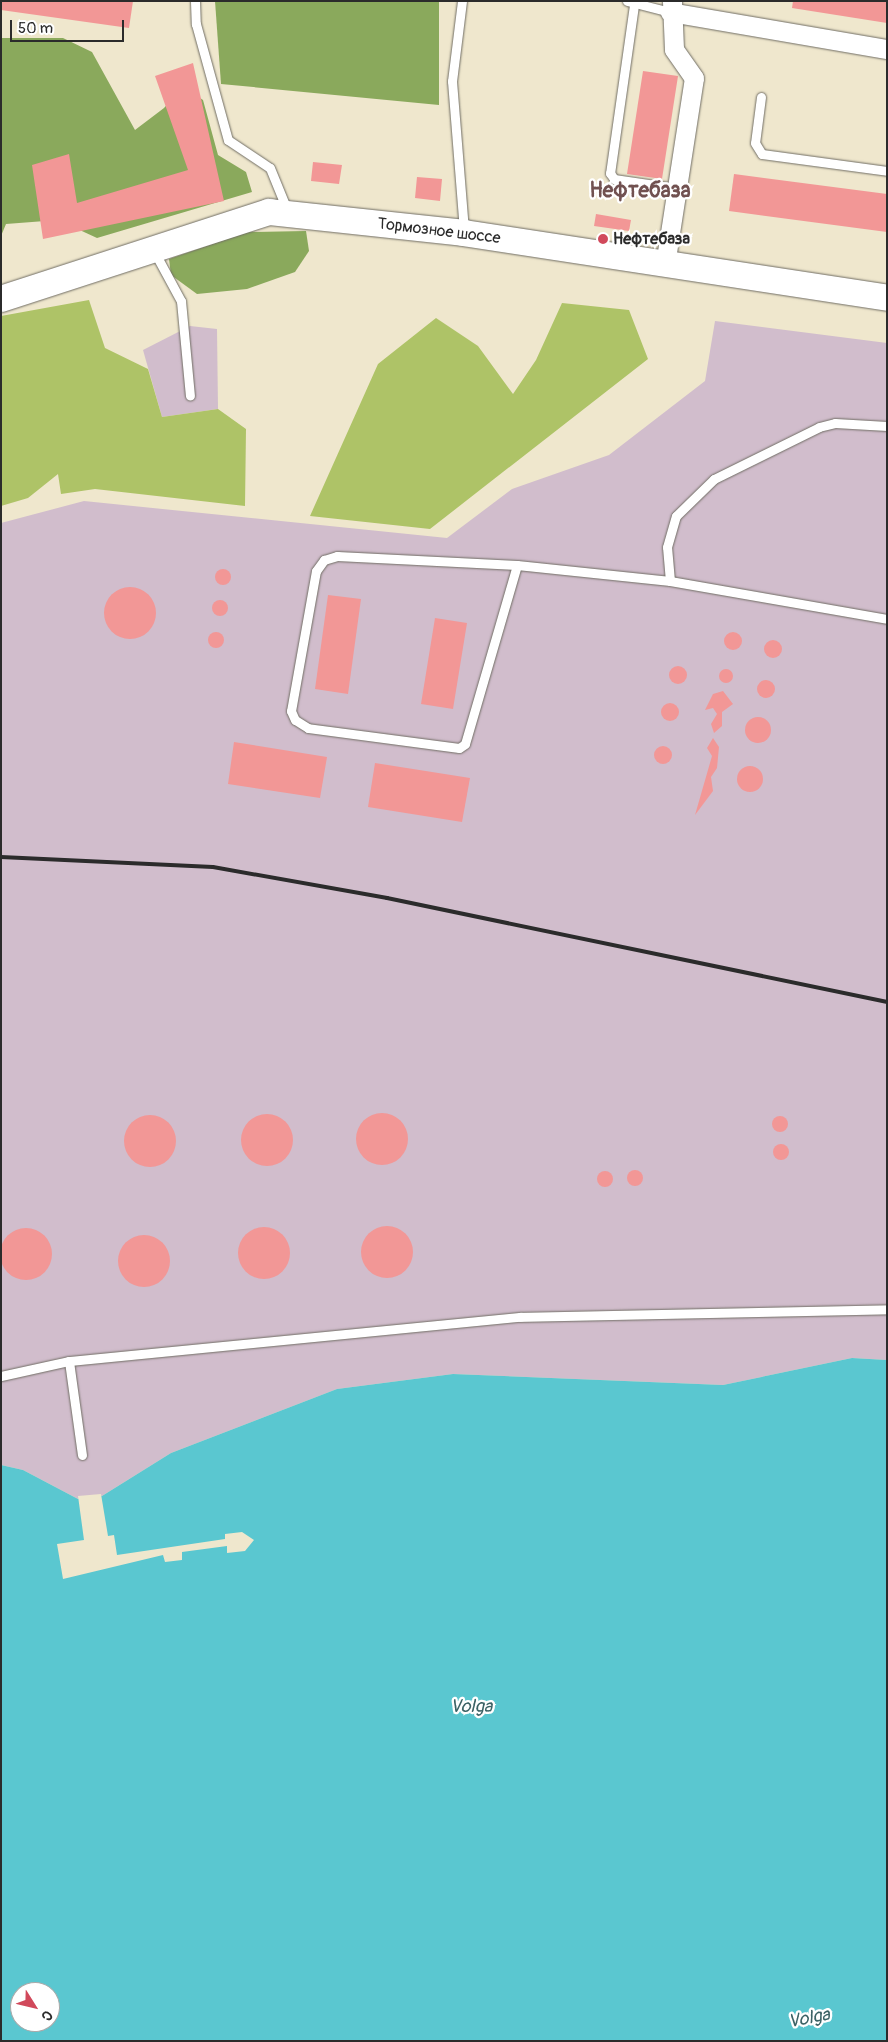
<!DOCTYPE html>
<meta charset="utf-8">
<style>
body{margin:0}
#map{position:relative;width:888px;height:2042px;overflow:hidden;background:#efe7cd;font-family:Pangolin,sans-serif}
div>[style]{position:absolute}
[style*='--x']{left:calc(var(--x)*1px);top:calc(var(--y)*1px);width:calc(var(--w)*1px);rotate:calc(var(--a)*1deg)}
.industrial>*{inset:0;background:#d1bdcc}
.green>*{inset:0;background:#aec367}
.forest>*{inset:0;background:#8aa95c}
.water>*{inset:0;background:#5ac7d0}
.pier>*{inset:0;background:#efe7cd}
.building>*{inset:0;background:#f29796}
.round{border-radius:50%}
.roads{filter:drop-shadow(0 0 1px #706d64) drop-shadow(0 0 1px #706d64)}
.lane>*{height:9px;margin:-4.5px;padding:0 4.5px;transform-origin:4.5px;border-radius:4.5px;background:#fff}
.street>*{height:19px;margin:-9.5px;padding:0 9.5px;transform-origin:9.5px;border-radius:9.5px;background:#fff}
.secondary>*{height:26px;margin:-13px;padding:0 13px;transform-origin:13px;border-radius:13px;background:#fff}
.rail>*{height:4px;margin:-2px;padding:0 2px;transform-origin:2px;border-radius:2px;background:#2b2b2b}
.dots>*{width:14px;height:14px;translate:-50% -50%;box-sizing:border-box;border:2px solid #fff;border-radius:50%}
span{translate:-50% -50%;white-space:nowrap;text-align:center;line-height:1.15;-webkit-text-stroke:4.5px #fff;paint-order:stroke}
.street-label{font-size:16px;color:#2b2b2b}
.poi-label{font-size:16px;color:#2b2b2b;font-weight:700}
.left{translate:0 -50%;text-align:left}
.water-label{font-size:18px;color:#3b6265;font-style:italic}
.district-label{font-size:21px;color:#715150;font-weight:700}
.frame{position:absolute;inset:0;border:2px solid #2b2b2b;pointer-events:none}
.north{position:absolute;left:10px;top:1982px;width:50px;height:50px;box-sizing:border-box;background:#fff;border:1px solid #aaa;border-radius:50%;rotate:126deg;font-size:14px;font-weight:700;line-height:20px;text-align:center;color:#2b2b2b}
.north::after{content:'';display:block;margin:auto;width:18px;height:22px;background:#d1495b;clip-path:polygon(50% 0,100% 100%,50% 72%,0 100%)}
.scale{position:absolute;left:10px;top:20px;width:114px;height:22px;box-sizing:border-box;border:2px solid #2b2b2b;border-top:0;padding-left:6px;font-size:15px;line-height:18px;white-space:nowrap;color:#2b2b2b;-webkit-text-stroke:4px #fff;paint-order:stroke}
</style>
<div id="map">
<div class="industrial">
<div style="clip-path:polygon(715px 321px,887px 343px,887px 1360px,852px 1358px,723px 1385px,453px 1374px,337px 1389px,171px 1453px,102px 1496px,78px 1499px,23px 1470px,1px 1465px,1px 523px,84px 501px,447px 538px,512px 489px,609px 455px,705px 381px)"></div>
<div style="clip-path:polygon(190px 326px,217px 329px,218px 409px,162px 417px,143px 350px)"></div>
</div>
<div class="green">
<div style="clip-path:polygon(89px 300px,105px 348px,148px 369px,162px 417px,218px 409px,246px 429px,245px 506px,95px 489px,61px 494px,58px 474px,28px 498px,1px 506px,1px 316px)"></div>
<div style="clip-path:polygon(562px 303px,629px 310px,648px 359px,430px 529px,310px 516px,378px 364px,436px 318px,478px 346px,513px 394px,536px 360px)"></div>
</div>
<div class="forest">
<div style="clip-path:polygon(439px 1px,439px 105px,221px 84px,215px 1px)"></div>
<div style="clip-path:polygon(1px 38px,63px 38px,92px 52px,135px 130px,164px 108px,183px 86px,203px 100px,218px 155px,246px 172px,252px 192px,97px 238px,58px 220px,6px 224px,1px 236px)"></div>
<div style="clip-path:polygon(306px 231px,309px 251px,295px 272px,247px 289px,197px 294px,171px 275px,169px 259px,247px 232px)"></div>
</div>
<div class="water">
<div style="clip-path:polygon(evenodd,852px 1358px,887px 1360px,887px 2041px,1px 2041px,1px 1465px,23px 1470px,78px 1499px,102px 1496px,171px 1453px,337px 1389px,453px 1374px,723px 1385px,852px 1358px,20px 1992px,50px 1992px,50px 2022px,20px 2022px,20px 1992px)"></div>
</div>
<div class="pier">
<div style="clip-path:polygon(101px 1494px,108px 1536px,114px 1535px,117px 1555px,225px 1539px,225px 1534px,242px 1532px,254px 1540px,245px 1551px,227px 1553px,227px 1546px,182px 1552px,182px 1560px,165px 1562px,163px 1555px,63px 1579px,57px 1544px,84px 1540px,78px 1496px)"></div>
</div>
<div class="building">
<div style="clip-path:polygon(1px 1px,133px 1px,129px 28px,1px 10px)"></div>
<div style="clip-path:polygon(793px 1px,887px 1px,887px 23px,792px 8px)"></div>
<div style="clip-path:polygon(193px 63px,224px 201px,43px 239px,32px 165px,69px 154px,77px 203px,188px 170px,155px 76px)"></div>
<div style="clip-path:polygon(643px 71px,678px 76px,662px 179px,627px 174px)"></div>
<div style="clip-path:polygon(313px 162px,342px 165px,339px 184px,311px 181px)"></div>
<div style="clip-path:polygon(734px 174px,887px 194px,887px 232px,729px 211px)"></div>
<div style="clip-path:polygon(417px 177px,442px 179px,440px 201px,415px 198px)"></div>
<div style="clip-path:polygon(596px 214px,631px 220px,629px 231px,594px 226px)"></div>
<div class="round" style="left:215px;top:569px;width:16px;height:16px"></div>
<div class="round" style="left:104px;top:587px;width:52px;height:52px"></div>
<div style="clip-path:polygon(328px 595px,361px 599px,348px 694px,315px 689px)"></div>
<div class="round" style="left:212px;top:600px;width:16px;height:16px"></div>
<div style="clip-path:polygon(435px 618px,467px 623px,453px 709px,421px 704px)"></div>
<div class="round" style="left:724px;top:632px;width:18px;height:18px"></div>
<div class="round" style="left:208px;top:632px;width:16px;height:16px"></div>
<div class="round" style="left:764px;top:640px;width:18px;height:18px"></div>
<div class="round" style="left:669px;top:666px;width:18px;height:18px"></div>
<div class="round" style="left:719px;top:669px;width:14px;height:14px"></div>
<div class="round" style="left:757px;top:680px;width:18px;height:18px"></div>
<div style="clip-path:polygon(723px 691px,733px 704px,722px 712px,722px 726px,714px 733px,711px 724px,717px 714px,713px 708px,705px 710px,713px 694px)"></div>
<div class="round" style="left:661px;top:703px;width:18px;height:18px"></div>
<div class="round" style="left:745px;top:717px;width:26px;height:26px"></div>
<div style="clip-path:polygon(713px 738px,719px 747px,717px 768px,711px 777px,713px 791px,695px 815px,712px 756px,707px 748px)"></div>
<div style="clip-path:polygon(234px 742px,327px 757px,320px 798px,228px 784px)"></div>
<div class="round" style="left:654px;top:746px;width:18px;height:18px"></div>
<div style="clip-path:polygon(375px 763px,470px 778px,462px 822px,368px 807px)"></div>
<div class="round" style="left:737px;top:766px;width:26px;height:26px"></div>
<div class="round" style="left:356px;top:1113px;width:52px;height:52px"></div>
<div class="round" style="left:241px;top:1114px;width:52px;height:52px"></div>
<div class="round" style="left:124px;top:1115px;width:52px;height:52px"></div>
<div class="round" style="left:772px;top:1116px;width:16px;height:16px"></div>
<div class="round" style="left:773px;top:1144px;width:16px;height:16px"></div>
<div class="round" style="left:627px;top:1170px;width:16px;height:16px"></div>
<div class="round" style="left:597px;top:1171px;width:16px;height:16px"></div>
<div class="round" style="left:361px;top:1226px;width:52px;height:52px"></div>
<div class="round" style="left:238px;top:1227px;width:52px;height:52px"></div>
<div class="round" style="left:0;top:1228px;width:52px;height:52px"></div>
<div class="round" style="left:118px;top:1235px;width:52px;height:52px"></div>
</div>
<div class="roads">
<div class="lane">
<div style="--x:195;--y:1;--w:23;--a:88"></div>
<div style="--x:196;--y:24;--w:120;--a:74.6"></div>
<div style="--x:228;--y:140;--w:50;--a:33.7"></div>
<div style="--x:270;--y:168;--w:48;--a:67.8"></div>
<div style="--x:462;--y:1;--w:81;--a:97.1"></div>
<div style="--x:452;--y:81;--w:149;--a:85.4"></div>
<div style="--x:627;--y:1;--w:44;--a:14.3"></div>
<div style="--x:634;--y:5;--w:170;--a:98.1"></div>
<div style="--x:610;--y:173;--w:7;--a:56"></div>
<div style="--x:614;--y:179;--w:62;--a:8.4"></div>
<div style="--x:761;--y:97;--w:46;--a:97.4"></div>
<div style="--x:755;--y:143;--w:13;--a:58"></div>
<div style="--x:762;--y:154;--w:126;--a:7.7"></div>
<div style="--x:155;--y:253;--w:55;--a:61.6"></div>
<div style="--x:181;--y:301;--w:95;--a:84.6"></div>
<div style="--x:517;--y:565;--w:186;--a:106.2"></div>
<div style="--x:465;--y:744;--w:7;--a:146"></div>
<div style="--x:459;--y:748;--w:152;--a:-172.5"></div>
<div style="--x:308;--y:728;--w:15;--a:-148"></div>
<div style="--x:295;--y:720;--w:10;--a:-114"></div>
<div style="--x:291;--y:711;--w:142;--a:-79.9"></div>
<div style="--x:316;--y:571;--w:14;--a:-54"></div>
<div style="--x:324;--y:560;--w:14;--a:-17"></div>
<div style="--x:337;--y:556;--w:180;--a:2.9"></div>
<div style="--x:517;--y:565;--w:154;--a:6"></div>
<div style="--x:670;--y:581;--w:220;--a:9.9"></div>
<div style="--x:670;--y:581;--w:34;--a:-95"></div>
<div style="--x:667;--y:547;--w:32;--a:-74"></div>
<div style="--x:676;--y:516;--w:53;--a:-44.2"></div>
<div style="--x:714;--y:479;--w:117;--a:-26.3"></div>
<div style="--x:819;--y:427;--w:16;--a:-14"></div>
<div style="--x:835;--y:423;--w:52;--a:3.3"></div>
<div style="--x:1;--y:1376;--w:70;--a:-12.4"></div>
<div style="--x:82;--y:1455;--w:95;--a:-97.9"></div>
<div style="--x:69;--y:1361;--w:453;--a:-5.6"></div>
<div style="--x:520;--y:1317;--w:367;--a:-1.2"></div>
</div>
<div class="street">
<div style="--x:670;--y:12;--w:220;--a:9.7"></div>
<div style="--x:665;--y:265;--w:189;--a:-81.2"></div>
<div style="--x:694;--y:78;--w:35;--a:-125"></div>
<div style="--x:674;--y:49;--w:48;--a:-92.4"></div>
</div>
<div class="secondary">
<div style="--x:1;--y:299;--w:282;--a:-18"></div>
<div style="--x:269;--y:212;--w:196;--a:6.1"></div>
<div style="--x:464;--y:233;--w:428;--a:8.7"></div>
</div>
</div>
<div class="rail">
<div style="--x:1;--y:857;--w:212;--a:2.7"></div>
<div style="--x:213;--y:867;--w:177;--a:10.1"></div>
<div style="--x:387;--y:898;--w:511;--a:11.75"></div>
</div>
<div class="dots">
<div style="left:603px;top:239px;background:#d1495b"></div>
</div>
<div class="street-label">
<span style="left:439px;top:231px;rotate:7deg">Тормозное шоссе</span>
</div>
<div class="poi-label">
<span class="left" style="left:613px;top:239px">Нефтебаза</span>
</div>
<div class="water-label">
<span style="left:471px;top:1707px">Volga</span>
<span style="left:809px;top:2019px;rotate:-11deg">Volga</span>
</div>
<div class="district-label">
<span style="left:640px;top:191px">Нефтебаза</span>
</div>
<div class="frame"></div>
<div class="north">С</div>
<div class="scale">50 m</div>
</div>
